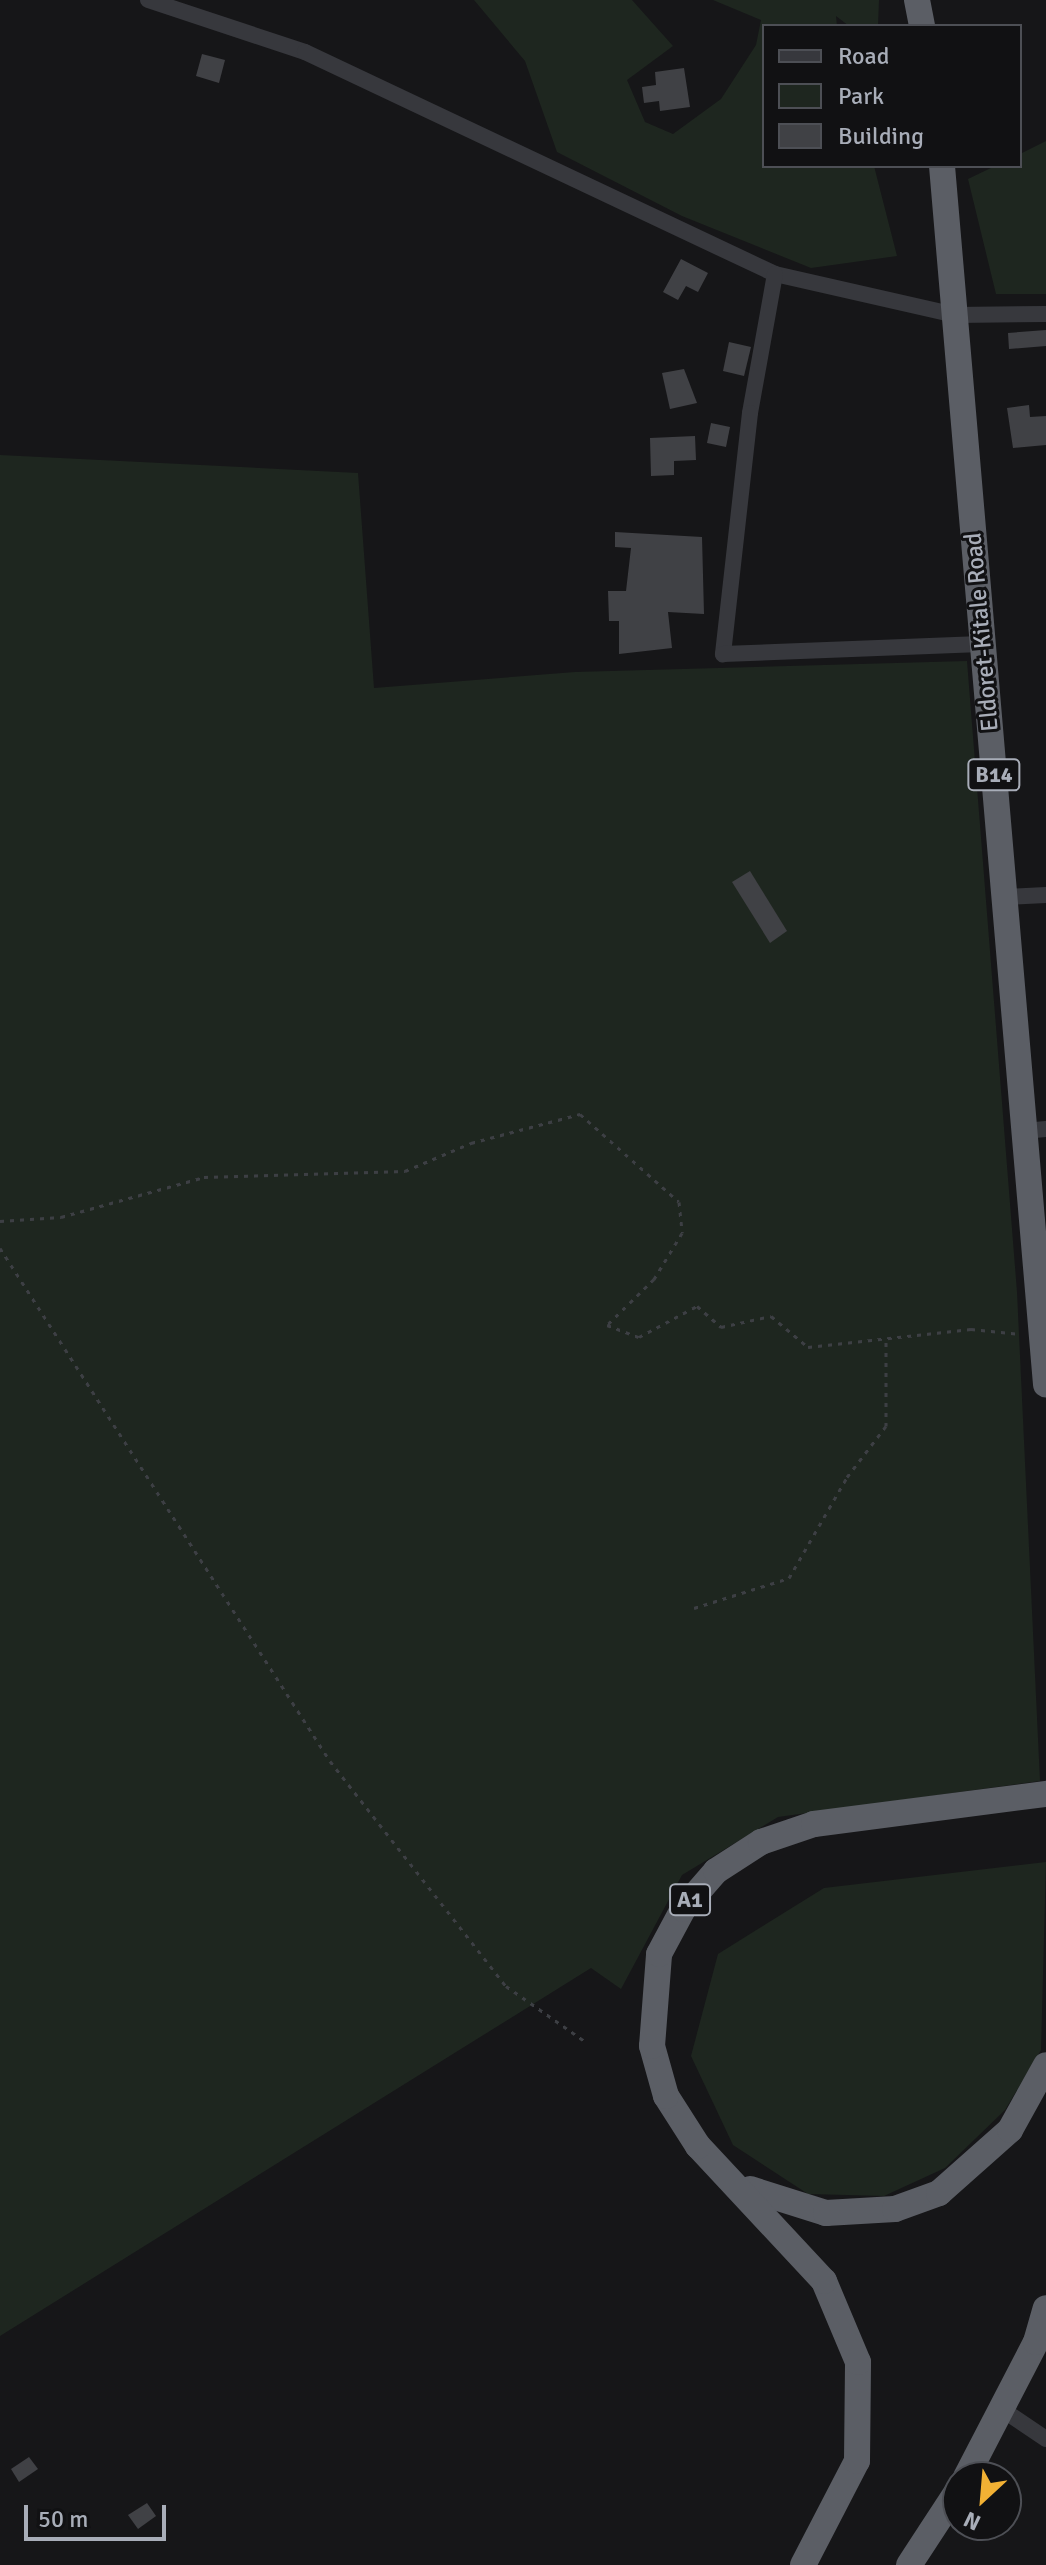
<!DOCTYPE html>
<style>
body{margin:0}
#map{position:relative;width:1046px;height:2565px;overflow:hidden;background:#161618;font-family:Signika,sans-serif}
div>[style]{position:absolute}
[style*='--x']{left:calc(var(--x)*1px);top:calc(var(--y)*1px);width:calc(var(--w)*1px);rotate:calc(var(--a)*1deg)}
.green>*{inset:0;background:#1e261f}
.building>*{inset:0;background:#404145}
.path>*{height:3px;margin-top:-1.5px;transform-origin:0;background:repeating-linear-gradient(90deg,#3d3f44 0 4px,transparent 0 10px)}
.minor>*{height:16px;margin:-8px;padding:0 8px;transform-origin:8px;border-radius:8px;background:#37383d}
.trunk>*{height:26px;margin:-13px;padding:0 13px;transform-origin:13px;border-radius:13px;background:#5b5e65}
span{translate:-50% -50%;white-space:nowrap;text-align:center;line-height:1.15;-webkit-text-stroke:6px #111113;paint-order:stroke}
.shield-label span{padding:2px 6px;background:#111113;border:2px solid;border-radius:6px;-webkit-text-stroke-width:0}
.shield-label{font-size:22px;color:#a8adb8;font-weight:700}
.street-label{font-size:24px;color:#a8adb8}
.legend{position:absolute;left:762px;top:24px;width:260px;height:144px;box-sizing:border-box;background:#111113;border:2px solid #4d4f55;margin:0;padding:10px 14px;list-style:none;font-size:24px;color:#a8adb8}
.legend li{display:flex;align-items:center;gap:16px;height:40px}
.legend b{width:40px;border:2px solid #4d4f55}
.north{position:absolute;left:942px;top:2461px;width:80px;height:80px;box-sizing:border-box;background:#111113;border:2px solid #4d4f55;border-radius:50%;rotate:206deg;font-size:22px;font-weight:700;line-height:32px;text-align:center;color:#a8adb8}
.north::after{content:'';display:block;margin:auto;width:28px;height:36px;background:#f2b134;clip-path:polygon(50% 0,100% 100%,50% 72%,0 100%)}
.scale{position:absolute;left:24px;top:2505px;width:142px;height:36px;box-sizing:border-box;border:4px solid #a8adb8;border-top:0;padding-left:10px;font-size:24px;line-height:28px;white-space:nowrap;color:#a8adb8;-webkit-text-stroke:6px #111113;paint-order:stroke}
</style>
<div id="map">
<div class="green">
<div style="clip-path:polygon(474px 0,632px 0,673px 46px,627px 80px,645px 122px,673px 134px,721px 99px,756px 45px,761px 20px,713px 0,879px 0,878px 26px,849px 26px,836px 16px,837px 26px,764px 26px,764px 166px,874px 166px,897px 256px,811px 268px,682px 216px,557px 152px,525px 61px)"></div>
<div style="clip-path:polygon(1046px 141px,1046px 294px,996px 294px,968px 179px,995px 166px,1020px 166px,1020px 154px)"></div>
<div style="clip-path:polygon(0 455px,358px 473px,374px 688px,575px 672px,967px 661px,1017px 1292px,1040px 1781px,778px 1817px,682px 1875px,621px 1989px,591px 1968px,0 2336px)"></div>
<div style="clip-path:polygon(1046px 1862px,1041px 2050px,1005px 2110px,945px 2168px,884px 2196px,808px 2194px,733px 2145px,691px 2056px,718px 1954px,824px 1888px)"></div>
</div>
<div class="building">
<div style="clip-path:polygon(202px 54px,225px 60px,219px 83px,196px 76px)"></div>
<div style="clip-path:polygon(684px 68px,690px 107px,660px 111px,659px 101px,644px 103px,642px 87px,656px 85px,655px 72px)"></div>
<div style="clip-path:polygon(681px 259px,708px 273px,698px 292px,686px 286px,678px 300px,663px 292px)"></div>
<div style="clip-path:polygon(1046px 330px,1046px 346px,1009px 349px,1008px 333px)"></div>
<div style="clip-path:polygon(729px 342px,751px 347px,744px 376px,723px 371px)"></div>
<div style="clip-path:polygon(684px 369px,697px 403px,670px 409px,662px 373px)"></div>
<div style="clip-path:polygon(1029px 405px,1030px 417px,1046px 416px,1046px 445px,1013px 448px,1007px 408px)"></div>
<div style="clip-path:polygon(711px 423px,730px 427px,726px 447px,707px 443px)"></div>
<div style="clip-path:polygon(695px 436px,696px 460px,674px 461px,674px 475px,651px 476px,650px 438px)"></div>
<div style="clip-path:polygon(615px 532px,702px 537px,704px 614px,668px 612px,672px 648px,619px 654px,619px 621px,609px 621px,608px 591px,626px 591px,631px 548px,615px 547px)"></div>
<div style="clip-path:polygon(750px 871px,787px 931px,770px 943px,732px 882px)"></div>
<div style="clip-path:polygon(29px 2457px,38px 2469px,19px 2482px,11px 2469px)"></div>
<div style="clip-path:polygon(147px 2503px,156px 2516px,138px 2529px,128px 2515px)"></div>
</div>
<div class="path">
<div style="--x:0;--y:1221;--w:61;--a:-3.8"></div>
<div style="--x:61;--y:1217;--w:148;--a:-15.6"></div>
<div style="--x:204;--y:1177;--w:201;--a:-1.7"></div>
<div style="--x:405;--y:1171;--w:72;--a:-23"></div>
<div style="--x:471;--y:1143;--w:113;--a:-14.9"></div>
<div style="--x:580;--y:1114;--w:132;--a:41.6"></div>
<div style="--x:679;--y:1202;--w:31;--a:84"></div>
<div style="--x:682;--y:1233;--w:54;--a:121.3"></div>
<div style="--x:654;--y:1279;--w:66;--a:135.6"></div>
<div style="--x:607;--y:1325;--w:34;--a:21"></div>
<div style="--x:639;--y:1337;--w:66;--a:-28.1"></div>
<div style="--x:697;--y:1306;--w:32;--a:41"></div>
<div style="--x:721;--y:1327;--w:51;--a:-12.4"></div>
<div style="--x:771;--y:1316;--w:48;--a:40"></div>
<div style="--x:808;--y:1347;--w:164;--a:-6.3"></div>
<div style="--x:971;--y:1329;--w:49;--a:5.8"></div>
<div style="--x:0;--y:1248;--w:610;--a:57.25"></div>
<div style="--x:330;--y:1761;--w:286;--a:52"></div>
<div style="--x:506;--y:1986;--w:98;--a:35"></div>
<div style="--x:694;--y:1608;--w:100;--a:-17.5"></div>
<div style="--x:789;--y:1578;--w:116;--a:-60.1"></div>
<div style="--x:847;--y:1477;--w:64;--a:-52.6"></div>
<div style="--x:886;--y:1426;--w:88;--a:-90"></div>
</div>
<div class="minor">
<div style="--x:148;--y:0;--w:165;--a:18.3"></div>
<div style="--x:305;--y:52;--w:520;--a:25.28"></div>
<div style="--x:775;--y:274;--w:185;--a:12.8"></div>
<div style="--x:955;--y:315;--w:91;--a:-0.6"></div>
<div style="--x:775;--y:274;--w:141;--a:100.2"></div>
<div style="--x:750;--y:413;--w:243;--a:96.4"></div>
<div style="--x:723;--y:654;--w:258;--a:-2.2"></div>
<div style="--x:1004;--y:897;--w:42;--a:-2.7"></div>
<div style="--x:1024;--y:1131;--w:22;--a:-5"></div>
<div style="--x:1003;--y:2410;--w:52;--a:34"></div>
</div>
<div class="trunk">
<div style="--x:917;--y:0;--w:26;--a:79"></div>
<div style="--x:942;--y:166;--w:1223;--a:85.12"></div>
<div style="--x:750;--y:2189;--w:80;--a:17.5"></div>
<div style="--x:826;--y:2213;--w:69;--a:-3.3"></div>
<div style="--x:895;--y:2209;--w:47;--a:-20"></div>
<div style="--x:939;--y:2193;--w:95;--a:-41.6"></div>
<div style="--x:1010;--y:2130;--w:74;--a:-61"></div>
<div style="--x:966;--y:2477;--w:152;--a:-62.6"></div>
<div style="--x:1036;--y:2342;--w:35;--a:-74"></div>
<div style="--x:803;--y:2565;--w:117;--a:-62.6"></div>
<div style="--x:857;--y:2461;--w:99;--a:-89.4"></div>
<div style="--x:858;--y:2362;--w:88;--a:-112.8"></div>
<div style="--x:824;--y:2281;--w:185;--a:-133"></div>
<div style="--x:698;--y:2146;--w:59;--a:-122.6"></div>
<div style="--x:666;--y:2096;--w:52;--a:-105.6"></div>
<div style="--x:652;--y:2046;--w:92;--a:-85.6"></div>
<div style="--x:659;--y:1954;--w:51;--a:-61.9"></div>
<div style="--x:683;--y:1909;--w:50;--a:-49"></div>
<div style="--x:716;--y:1871;--w:54;--a:-32.8"></div>
<div style="--x:761;--y:1842;--w:56;--a:-18.8"></div>
<div style="--x:814;--y:1824;--w:234;--a:-7.4"></div>
<div style="--x:909;--y:2565;--w:90;--a:-56.8"></div>
</div>
<div class="shield-label">
<span style="left:994px;top:775px">B14</span>
<span style="left:690px;top:1900px">A1</span>
</div>
<div class="street-label">
<span style="left:982px;top:632px;rotate:-95deg">Eldoret-Kitale Road</span>
</div>
<ul class="legend">
<li><b style="height:10px;background:#37383d"></b>Road</li>
<li><b style="height:22px;background:#1e261f"></b>Park</li>
<li><b style="height:22px;background:#404145"></b>Building</li>
</ul>
<div class="north">N</div>
<div class="scale">50 m</div>
</div>
